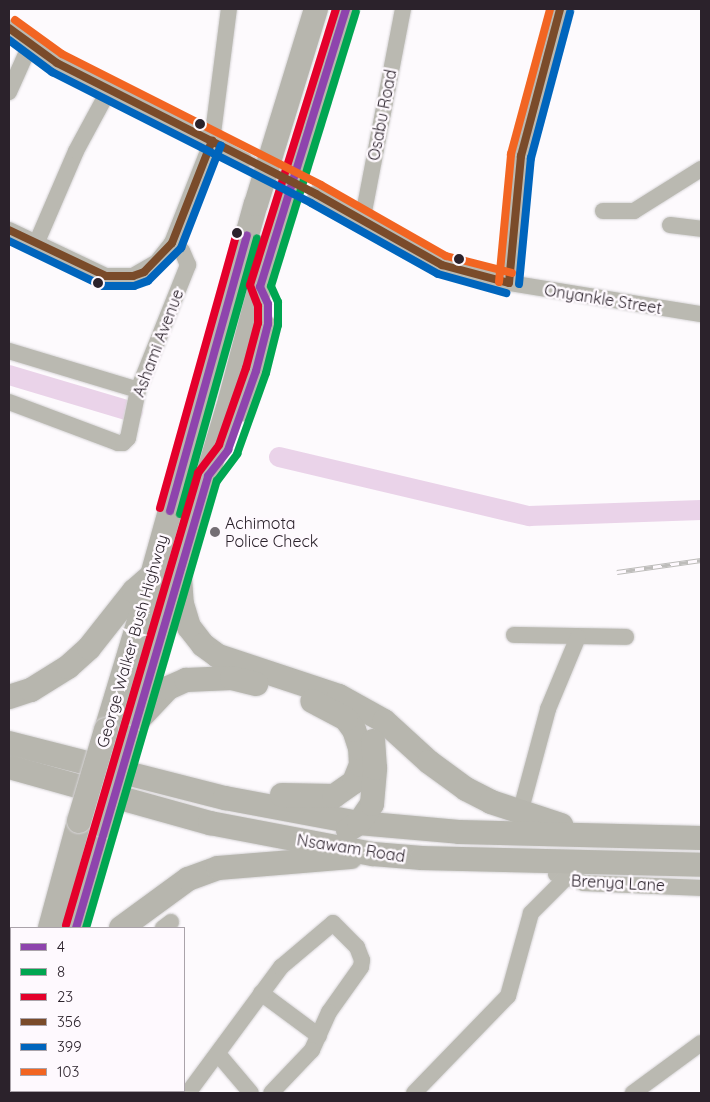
<!DOCTYPE html>
<style>
body{margin:0}
#map{position:relative;width:710px;height:1102px;overflow:hidden;background:#fdfafd;font-family:Quicksand,sans-serif}
div>[style]{position:absolute}
[style*='--x']{left:calc(var(--x)*1px);top:calc(var(--y)*1px);width:calc(var(--w)*1px);rotate:calc(var(--a)*1deg)}
.river>*{height:20px;margin:-10px;padding:0 10px;transform-origin:10px;border-radius:10px;background:#ead3e9}
.minor-tunnel>*{height:16px;margin-top:-8px;transform-origin:0;background:repeating-linear-gradient(90deg,#d3cfd3 0 16px,transparent 0 24px)}
.roads{filter:drop-shadow(0 0 1px #d6d4d6) drop-shadow(0 0 1px #d6d4d6)}
.minor>*{height:16px;margin:-8px;padding:0 8px;transform-origin:8px;border-radius:8px;background:#bab9b1}
.highway>*{height:24px;margin:-12px;padding:0 12px;transform-origin:12px;border-radius:12px;background:#b7b6ae}
.rail>*{height:5px;margin-top:-2.5px;transform-origin:0;background:repeating-linear-gradient(90deg,#fef9fe 0 9px,#bdbcba 0 18px);box-sizing:border-box;border-block:1px solid #bdbcba}
.bridges{filter:drop-shadow(0 0 1px #d6d4d6) drop-shadow(0 0 1px #d6d4d6)}
.highway-bridge>*{height:24px;margin:-12px;padding:0 12px;transform-origin:12px;border-radius:12px;background:#b7b6ae}
.bus-1>*{height:8px;margin:-4px;padding:0 4px;transform-origin:4px;border-radius:4px;background:#8e44ad}
.bus-2>*{height:8px;margin:-4px;padding:0 4px;transform-origin:4px;border-radius:4px;background:#00a651}
.bus-3>*{height:8px;margin:-4px;padding:0 4px;transform-origin:4px;border-radius:4px;background:#e4002b}
.bus-4>*{height:8px;margin:-4px;padding:0 4px;transform-origin:4px;border-radius:4px;background:#7a4b2a}
.bus-5>*{height:8px;margin:-4px;padding:0 4px;transform-origin:4px;border-radius:4px;background:#0065bd}
.bus-6>*{height:8px;margin:-4px;padding:0 4px;transform-origin:4px;border-radius:4px;background:#f26522}
.dots>*{width:14px;height:14px;translate:-50% -50%;box-sizing:border-box;border:2px solid #fef9fe;border-radius:50%}
span{translate:-50% -50%;white-space:nowrap;text-align:center;line-height:1.15;-webkit-text-stroke:5px #fef9fe;paint-order:stroke}
.street-label{font-size:16px;color:#2b222b}
.poi-label{font-size:16px;color:#2b222b}
.left{translate:0 -50%;text-align:left}
.frame{position:absolute;inset:0;border:10px solid #2b222b;pointer-events:none}
.legend{position:absolute;left:10px;top:927px;width:175px;height:165px;box-sizing:border-box;background:#fef9fe;border:1px solid #aaa3aa;margin:0;padding:6px 9px;list-style:none;font-size:15px;color:#2b222b}
.legend li{display:flex;align-items:center;gap:10px;height:25px}
.legend b{width:25px;border:1px solid #aaa3aa}
</style>
<div id="map">
<div class="river">
<div style="--x:9;--y:375;--w:129;--a:16.6"></div>
<div style="--x:279;--y:457;--w:257;--a:13.3"></div>
<div style="--x:529;--y:516;--w:172;--a:-2"></div>
</div>
<div class="minor-tunnel">
<div style="--x:244;--y:160;--w:80;--a:25.3"></div>
</div>
<div class="roads">
<div class="minor">
<div style="--x:9;--y:28;--w:59;--a:36.1"></div>
<div style="--x:57;--y:63;--w:92;--a:25.7"></div>
<div style="--x:140;--y:103;--w:119;--a:28.7"></div>
<div style="--x:9;--y:92;--w:51;--a:-65.9"></div>
<div style="--x:316;--y:194;--w:145;--a:29.4"></div>
<div style="--x:442;--y:265;--w:69;--a:15"></div>
<div style="--x:509;--y:283;--w:194;--a:9.2"></div>
<div style="--x:603;--y:211;--w:31;--a:0"></div>
<div style="--x:634;--y:211;--w:79;--a:-32.1"></div>
<div style="--x:362;--y:222;--w:217;--a:-79.1"></div>
<div style="--x:670;--y:225;--w:31;--a:7"></div>
<div style="--x:9;--y:230;--w:107;--a:25.4"></div>
<div style="--x:106;--y:276;--w:27;--a:0"></div>
<div style="--x:133;--y:276;--w:28;--a:-30"></div>
<div style="--x:157;--y:262;--w:24;--a:-52"></div>
<div style="--x:172;--y:243;--w:110;--a:-68.6"></div>
<div style="--x:212;--y:141;--w:133;--a:-82.7"></div>
<div style="--x:36;--y:244;--w:101;--a:-66.7"></div>
<div style="--x:76;--y:151;--w:69;--a:-61.6"></div>
<div style="--x:509;--y:283;--w:128;--a:-84.6"></div>
<div style="--x:521;--y:156;--w:152;--a:-75.1"></div>
<div style="--x:9;--y:351;--w:135;--a:16.8"></div>
<div style="--x:9;--y:402;--w:116;--a:20.6"></div>
<div style="--x:118;--y:443;--w:5;--a:0"></div>
<div style="--x:123;--y:443;--w:7;--a:-45"></div>
<div style="--x:128;--y:438;--w:49;--a:-78.2"></div>
<div style="--x:138;--y:390;--w:135;--a:-68.2"></div>
<div style="--x:188;--y:265;--w:15;--a:-113"></div>
<div style="--x:182;--y:251;--w:13;--a:-141"></div>
<div style="--x:514;--y:635;--w:112;--a:1"></div>
<div style="--x:520;--y:813;--w:108;--a:-74.9"></div>
<div style="--x:548;--y:709;--w:78;--a:-67.4"></div>
<div style="--x:556;--y:874;--w:29;--a:18"></div>
<div style="--x:584;--y:883;--w:117;--a:2.4"></div>
<div style="--x:163;--y:928;--w:10;--a:-37"></div>
<div style="--x:261;--y:993;--w:72;--a:36.6"></div>
<div style="--x:218;--y:1054;--w:51;--a:49.8"></div>
<div style="--x:50;--y:1093;--w:2;--a:-63"></div>
<div style="--x:188;--y:1093;--w:157;--a:-53.6"></div>
<div style="--x:281;--y:967;--w:68;--a:-40.2"></div>
<div style="--x:333;--y:923;--w:34;--a:45"></div>
<div style="--x:357;--y:947;--w:14;--a:69"></div>
<div style="--x:362;--y:960;--w:7;--a:98"></div>
<div style="--x:361;--y:967;--w:55;--a:125.4"></div>
<div style="--x:329;--y:1012;--w:42;--a:114.1"></div>
<div style="--x:312;--y:1050;--w:59;--a:133.6"></div>
<div style="--x:414;--y:1093;--w:135;--a:-45.9"></div>
<div style="--x:508;--y:996;--w:86;--a:-74.5"></div>
<div style="--x:531;--y:913;--w:49;--a:-45"></div>
<div style="--x:633;--y:1093;--w:84;--a:-36.3"></div>
</div>
<div class="highway">
<div style="--x:243;--y:409;--w:84;--a:-73.5"></div>
<div style="--x:180;--y:578;--w:26;--a:86"></div>
<div style="--x:182;--y:604;--w:24;--a:73"></div>
<div style="--x:189;--y:627;--w:23;--a:52"></div>
<div style="--x:203;--y:645;--w:19;--a:36"></div>
<div style="--x:218;--y:656;--w:127;--a:18.3"></div>
<div style="--x:339;--y:696;--w:51;--a:29.1"></div>
<div style="--x:384;--y:721;--w:61;--a:42.3"></div>
<div style="--x:429;--y:762;--w:46;--a:36.1"></div>
<div style="--x:466;--y:789;--w:28;--a:27"></div>
<div style="--x:491;--y:802;--w:74;--a:18.2"></div>
<div style="--x:9;--y:697;--w:23;--a:-18"></div>
<div style="--x:31;--y:690;--w:44;--a:-31.9"></div>
<div style="--x:68;--y:667;--w:28;--a:-42"></div>
<div style="--x:89;--y:648;--w:73;--a:-51.7"></div>
<div style="--x:134;--y:591;--w:23;--a:-41"></div>
<div style="--x:137;--y:721;--w:45;--a:-46.8"></div>
<div style="--x:168;--y:688;--w:20;--a:-24"></div>
<div style="--x:186;--y:680;--w:46;--a:-2.5"></div>
<div style="--x:232;--y:678;--w:25;--a:14"></div>
<div style="--x:106;--y:730;--w:132;--a:-73.2"></div>
<div style="--x:144;--y:604;--w:415;--a:-74.4"></div>
<div style="--x:256;--y:204;--w:204;--a:-72.9"></div>
<div style="--x:129;--y:737;--w:352;--a:-73.3"></div>
<div style="--x:230;--y:400;--w:117;--a:-75.1"></div>
<div style="--x:260;--y:287;--w:291;--a:-72.8"></div>
<div style="--x:9;--y:743;--w:223;--a:14.3"></div>
<div style="--x:225;--y:798;--w:136;--a:10.6"></div>
<div style="--x:359;--y:823;--w:100;--a:5.1"></div>
<div style="--x:459;--y:832;--w:242;--a:1.4"></div>
<div style="--x:9;--y:767;--w:209;--a:15.6"></div>
<div style="--x:210;--y:823;--w:166;--a:10.8"></div>
<div style="--x:373;--y:854;--w:49;--a:4.7"></div>
<div style="--x:422;--y:858;--w:279;--a:1.4"></div>
<div style="--x:282;--y:795;--w:52;--a:1.1"></div>
<div style="--x:334;--y:796;--w:24;--a:-35"></div>
<div style="--x:354;--y:782;--w:18;--a:-68"></div>
<div style="--x:361;--y:765;--w:17;--a:-93"></div>
<div style="--x:360;--y:748;--w:19;--a:-108"></div>
<div style="--x:354;--y:730;--w:14;--a:-126"></div>
<div style="--x:346;--y:719;--w:38;--a:-152"></div>
<div style="--x:348;--y:830;--w:13;--a:-32"></div>
<div style="--x:359;--y:823;--w:23;--a:-56"></div>
<div style="--x:372;--y:804;--w:36;--a:-85"></div>
<div style="--x:375;--y:768;--w:27;--a:-94"></div>
<div style="--x:50;--y:928;--w:111;--a:-74.8"></div>
<div style="--x:76;--y:928;--w:106;--a:-74.6"></div>
<div style="--x:121;--y:928;--w:83;--a:-36.2"></div>
<div style="--x:188;--y:879;--w:32;--a:-20"></div>
<div style="--x:218;--y:868;--w:133;--a:-4.7"></div>
<div style="--x:9;--y:944;--w:2;--a:-27"></div>
<div style="--x:9;--y:1023;--w:6;--a:72"></div>
<div style="--x:9;--y:1074;--w:8;--a:-76"></div>
<div style="--x:29;--y:1093;--w:2;--a:-90"></div>
</div>
</div>
<div class="rail">
<div style="--x:617;--y:572;--w:85;--a:-8.1"></div>
</div>
<div class="bridges">
<div class="highway-bridge">
<div style="--x:79;--y:821;--w:95;--a:-73.5"></div>
<div style="--x:104;--y:826;--w:92;--a:-74.3"></div>
</div>
</div>
<div class="bus-1">
<div style="--x:170;--y:511;--w:286;--a:-74.4"></div>
<div style="--x:76;--y:928;--w:471;--a:-73.7"></div>
<div style="--x:208;--y:476;--w:33;--a:-52"></div>
<div style="--x:228;--y:450;--w:84;--a:-70.5"></div>
<div style="--x:256;--y:371;--w:49;--a:-75.7"></div>
<div style="--x:268;--y:324;--w:20;--a:-90"></div>
<div style="--x:268;--y:304;--w:19;--a:-115"></div>
<div style="--x:260;--y:287;--w:291;--a:-72.8"></div>
</div>
<div class="bus-2">
<div style="--x:180;--y:514;--w:286;--a:-74.4"></div>
<div style="--x:86;--y:928;--w:466;--a:-73.7"></div>
<div style="--x:217;--y:481;--w:34;--a:-53"></div>
<div style="--x:237;--y:454;--w:86;--a:-70.3"></div>
<div style="--x:266;--y:373;--w:49;--a:-76"></div>
<div style="--x:278;--y:325;--w:23;--a:-90"></div>
<div style="--x:278;--y:302;--w:17;--a:-114"></div>
<div style="--x:271;--y:286;--w:287;--a:-72.8"></div>
</div>
<div class="bus-3">
<div style="--x:160;--y:508;--w:286;--a:-74.4"></div>
<div style="--x:66;--y:925;--w:471;--a:-73.7"></div>
<div style="--x:198;--y:473;--w:35;--a:-53"></div>
<div style="--x:219;--y:445;--w:82;--a:-70.7"></div>
<div style="--x:246;--y:368;--w:47;--a:-75.1"></div>
<div style="--x:258;--y:323;--w:17;--a:-90"></div>
<div style="--x:258;--y:306;--w:22;--a:-111"></div>
<div style="--x:250;--y:285;--w:289;--a:-72.7"></div>
</div>
<div class="bus-4">
<div style="--x:9;--y:28;--w:59;--a:36.1"></div>
<div style="--x:57;--y:63;--w:290;--a:26.8"></div>
<div style="--x:316;--y:194;--w:145;--a:29.4"></div>
<div style="--x:442;--y:265;--w:69;--a:15"></div>
<div style="--x:9;--y:230;--w:107;--a:25.4"></div>
<div style="--x:106;--y:276;--w:27;--a:0"></div>
<div style="--x:133;--y:276;--w:12;--a:-20"></div>
<div style="--x:144;--y:272;--w:40;--a:-46"></div>
<div style="--x:172;--y:243;--w:110;--a:-68.6"></div>
<div style="--x:509;--y:283;--w:128;--a:-84.6"></div>
<div style="--x:521;--y:156;--w:152;--a:-75.1"></div>
</div>
<div class="bus-5">
<div style="--x:9;--y:40;--w:54;--a:36.7"></div>
<div style="--x:52;--y:72;--w:290;--a:26.8"></div>
<div style="--x:311;--y:203;--w:145;--a:29.2"></div>
<div style="--x:438;--y:274;--w:71;--a:15.6"></div>
<div style="--x:9;--y:241;--w:104;--a:25.6"></div>
<div style="--x:103;--y:286;--w:31;--a:0"></div>
<div style="--x:134;--y:286;--w:15;--a:-20"></div>
<div style="--x:148;--y:281;--w:47;--a:-45"></div>
<div style="--x:181;--y:248;--w:110;--a:-68.8"></div>
<div style="--x:519;--y:284;--w:127;--a:-84.6"></div>
<div style="--x:531;--y:158;--w:151;--a:-75"></div>
</div>
<div class="bus-6">
<div style="--x:15;--y:20;--w:58;--a:35.9"></div>
<div style="--x:62;--y:54;--w:290;--a:26.8"></div>
<div style="--x:321;--y:185;--w:144;--a:29.6"></div>
<div style="--x:446;--y:256;--w:68;--a:14.4"></div>
<div style="--x:499;--y:282;--w:129;--a:-84.6"></div>
<div style="--x:511;--y:154;--w:150;--a:-74.9"></div>
</div>
<div class="dots">
<div style="left:200px;top:124px;background:#2b222b"></div>
<div style="left:237px;top:233px;background:#2b222b"></div>
<div style="left:459px;top:259px;background:#2b222b"></div>
<div style="left:98px;top:283px;background:#2b222b"></div>
<div style="left:215px;top:532px;background:#746e74"></div>
</div>
<div class="street-label">
<span style="left:382px;top:115px;rotate:-79deg">Osabu Road</span>
<span style="left:603px;top:299px;rotate:9deg">Onyankle Street</span>
<span style="left:158px;top:343px;rotate:-69deg">Ashami Avenue</span>
<span style="left:132px;top:641px;rotate:-74deg">George Walker Bush Highway</span>
<span style="left:351px;top:848px;rotate:9deg">Nsawam Road</span>
<span style="left:618px;top:883px;rotate:3deg">Brenya Lane</span>
</div>
<div class="poi-label">
<span class="left" style="left:225px;top:532px">Achimota<br>Police Check</span>
</div>
<div class="frame"></div>
<ul class="legend">
<li><b style="height:6px;background:#8e44ad"></b>4</li>
<li><b style="height:6px;background:#00a651"></b>8</li>
<li><b style="height:6px;background:#e4002b"></b>23</li>
<li><b style="height:6px;background:#7a4b2a"></b>356</li>
<li><b style="height:6px;background:#0065bd"></b>399</li>
<li><b style="height:6px;background:#f26522"></b>103</li>
</ul>
</div>
